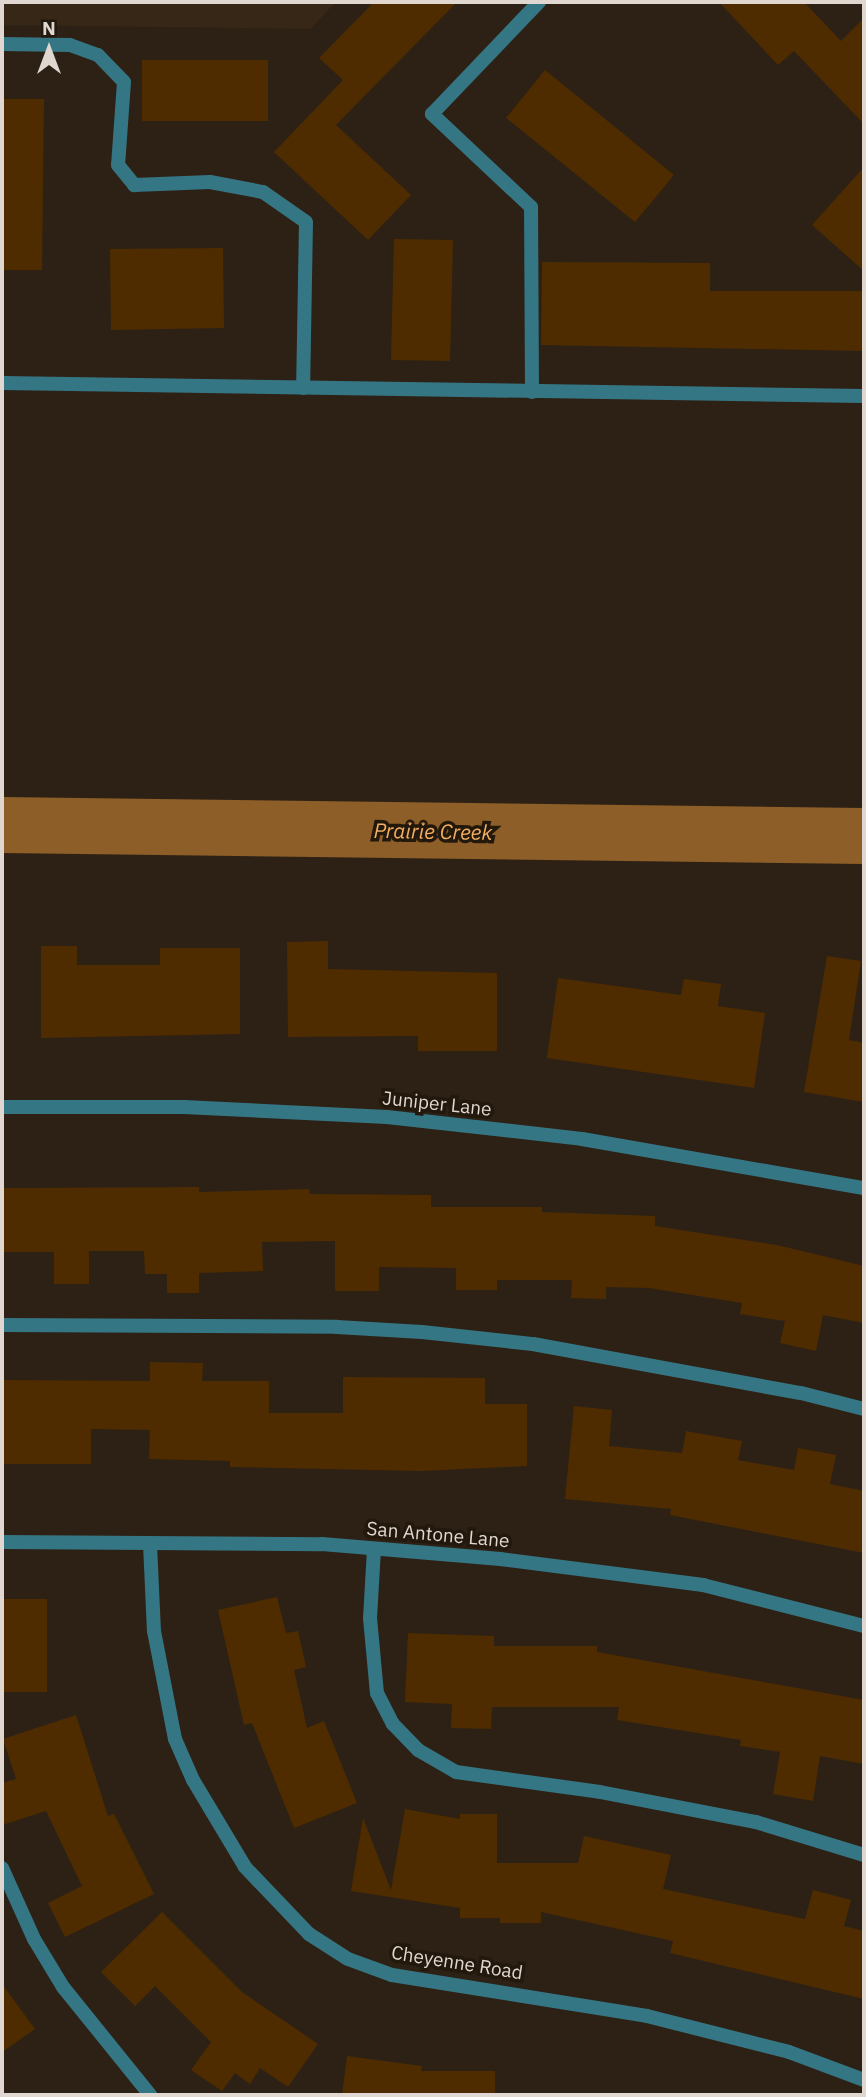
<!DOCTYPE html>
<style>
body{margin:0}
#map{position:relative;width:866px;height:2097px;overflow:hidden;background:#2d2115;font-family:"IBM Plex Sans",sans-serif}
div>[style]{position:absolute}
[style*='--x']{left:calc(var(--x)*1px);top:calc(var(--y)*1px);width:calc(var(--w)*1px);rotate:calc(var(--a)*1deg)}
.built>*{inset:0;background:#372716}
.river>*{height:56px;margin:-28px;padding:0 28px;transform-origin:28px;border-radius:28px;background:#8d5e27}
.building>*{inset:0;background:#4e2c00}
.lane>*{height:14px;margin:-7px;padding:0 7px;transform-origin:7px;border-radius:7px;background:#357684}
.street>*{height:14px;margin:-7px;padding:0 7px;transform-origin:7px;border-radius:7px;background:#357684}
span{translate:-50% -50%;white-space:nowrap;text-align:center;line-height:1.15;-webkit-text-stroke:7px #23180c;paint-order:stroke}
.street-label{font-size:19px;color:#dfd7d0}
.water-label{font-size:21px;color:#f3ae61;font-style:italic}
.frame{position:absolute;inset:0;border:4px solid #dfd7d0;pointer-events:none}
.north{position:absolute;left:14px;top:14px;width:70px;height:70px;-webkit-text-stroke:5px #23180c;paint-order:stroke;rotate:0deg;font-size:19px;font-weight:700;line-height:28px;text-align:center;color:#dfd7d0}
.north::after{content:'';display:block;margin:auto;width:24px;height:32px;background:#dfd7d0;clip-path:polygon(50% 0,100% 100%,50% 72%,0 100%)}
</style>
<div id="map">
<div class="built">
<div style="clip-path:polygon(2px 2px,336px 2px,310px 29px,2px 25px)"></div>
</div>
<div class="river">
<div style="--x:2;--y:825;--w:862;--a:0.73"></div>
</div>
<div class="building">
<div style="clip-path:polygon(374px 2px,457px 2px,336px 125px,411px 195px,368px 240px,274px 152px,343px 80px,319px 58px)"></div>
<div style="clip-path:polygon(719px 2px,804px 2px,841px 41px,864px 18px,864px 124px,794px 51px,778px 65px)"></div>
<div style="clip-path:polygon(142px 60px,268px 60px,268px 121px,142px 121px)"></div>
<div style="clip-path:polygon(545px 70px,674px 175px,635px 222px,506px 118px)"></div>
<div style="clip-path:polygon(2px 99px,44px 99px,42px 270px,2px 270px)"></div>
<div style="clip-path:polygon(864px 167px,864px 271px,812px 225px)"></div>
<div style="clip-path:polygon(394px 239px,453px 240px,450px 361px,391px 360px)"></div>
<div style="clip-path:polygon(223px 248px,224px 328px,111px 330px,110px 249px)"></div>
<div style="clip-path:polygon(542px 262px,710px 263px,710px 291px,864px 291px,864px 351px,541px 345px)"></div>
<div style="clip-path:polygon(328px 941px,328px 969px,497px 973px,497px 1051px,418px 1051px,418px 1036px,288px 1037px,287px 942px)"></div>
<div style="clip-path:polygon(41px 946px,77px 946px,77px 965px,160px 965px,160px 948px,240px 948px,240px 1034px,41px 1038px)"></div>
<div style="clip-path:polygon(827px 956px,861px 961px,849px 1040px,864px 1043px,864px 1102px,804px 1092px)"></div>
<div style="clip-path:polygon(558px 978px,681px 995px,684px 979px,721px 984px,718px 1006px,765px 1013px,754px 1088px,547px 1058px)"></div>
<div style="clip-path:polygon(199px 1187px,199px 1192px,309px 1189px,310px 1194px,431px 1195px,431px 1207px,542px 1207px,542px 1212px,655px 1216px,655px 1226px,777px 1245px,864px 1266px,864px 1323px,823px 1315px,816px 1351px,780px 1343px,785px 1321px,740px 1314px,742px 1303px,649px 1288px,606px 1287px,606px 1299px,571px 1298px,572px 1280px,497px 1280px,497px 1290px,456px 1290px,456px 1268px,379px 1267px,379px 1291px,335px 1291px,335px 1241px,262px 1242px,263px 1271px,199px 1273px,199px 1293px,167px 1293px,167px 1274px,145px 1274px,144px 1251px,89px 1251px,89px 1284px,54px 1284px,54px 1252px,2px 1252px,2px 1188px)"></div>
<div style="clip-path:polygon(150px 1362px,203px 1363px,202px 1381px,269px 1381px,269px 1413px,343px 1413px,343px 1377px,485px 1378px,485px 1404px,527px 1404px,527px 1466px,422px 1471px,230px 1467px,230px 1461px,149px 1459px,150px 1430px,91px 1429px,91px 1464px,2px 1464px,2px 1380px,150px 1381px)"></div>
<div style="clip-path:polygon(574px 1406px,612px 1410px,609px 1446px,682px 1453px,686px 1431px,742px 1441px,738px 1460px,794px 1470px,798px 1448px,836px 1455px,830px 1484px,864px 1491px,864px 1553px,670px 1515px,671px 1509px,565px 1499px)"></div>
<div style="clip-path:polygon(277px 1597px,286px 1633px,298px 1631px,306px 1667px,294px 1670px,307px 1728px,324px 1721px,357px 1803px,294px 1828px,252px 1723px,244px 1725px,218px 1610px)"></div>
<div style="clip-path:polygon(2px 1599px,47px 1599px,47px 1692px,2px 1692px)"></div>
<div style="clip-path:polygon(408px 1633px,494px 1636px,494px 1646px,597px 1646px,597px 1652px,864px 1700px,864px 1764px,820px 1756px,813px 1801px,773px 1794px,780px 1752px,740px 1746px,741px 1740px,617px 1720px,619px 1707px,492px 1707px,491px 1729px,451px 1728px,452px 1704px,405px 1702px)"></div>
<div style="clip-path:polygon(76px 1715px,108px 1816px,114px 1814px,154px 1894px,65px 1937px,48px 1903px,82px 1886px,46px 1811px,2px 1825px,2px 1783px,16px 1779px,3px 1739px)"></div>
<div style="clip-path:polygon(405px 1809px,460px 1819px,460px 1814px,497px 1814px,497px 1863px,578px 1863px,584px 1836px,671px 1855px,663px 1889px,805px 1919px,813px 1890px,851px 1900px,844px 1926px,864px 1931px,864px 1999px,670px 1953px,673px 1941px,541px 1912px,541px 1923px,500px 1923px,500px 1918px,460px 1918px,460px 1908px,351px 1891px,363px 1818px,391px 1890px)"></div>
<div style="clip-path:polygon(162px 1912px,242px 1992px,318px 2044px,288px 2087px,260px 2068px,250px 2084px,235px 2073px,222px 2091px,191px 2070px,211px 2042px,155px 1986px,135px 2006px,101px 1972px)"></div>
<div style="clip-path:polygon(2px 1984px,35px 2029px,2px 2052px)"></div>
<div style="clip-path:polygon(347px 2056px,422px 2066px,421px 2071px,495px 2071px,495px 2095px,342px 2095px)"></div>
</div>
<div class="lane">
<div style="--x:2;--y:44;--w:68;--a:0.8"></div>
<div style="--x:70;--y:45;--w:30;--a:20"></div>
<div style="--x:98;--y:55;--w:37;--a:46"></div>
<div style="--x:124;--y:82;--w:83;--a:94.1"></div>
<div style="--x:118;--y:165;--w:26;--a:51"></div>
<div style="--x:134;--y:185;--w:76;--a:-2.3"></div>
<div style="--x:210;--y:182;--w:54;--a:10.7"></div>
<div style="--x:263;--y:192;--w:52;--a:34.9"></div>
<div style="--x:306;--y:222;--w:166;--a:91"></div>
<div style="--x:2;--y:383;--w:862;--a:0.86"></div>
<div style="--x:532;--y:392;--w:185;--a:-90.3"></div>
<div style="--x:531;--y:207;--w:136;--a:-136.8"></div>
<div style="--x:432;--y:114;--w:155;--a:-46.3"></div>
<div style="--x:2;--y:1325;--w:335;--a:0.3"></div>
<div style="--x:337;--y:1327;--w:85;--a:3.4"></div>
<div style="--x:422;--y:1332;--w:112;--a:6.2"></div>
<div style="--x:533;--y:1344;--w:272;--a:10.4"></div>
<div style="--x:801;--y:1393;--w:65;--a:14.3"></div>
<div style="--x:374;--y:1549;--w:69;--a:93.3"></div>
<div style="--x:370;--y:1618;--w:75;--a:84.7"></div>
<div style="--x:377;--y:1693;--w:35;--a:63"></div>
<div style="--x:393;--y:1724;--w:36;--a:46"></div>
<div style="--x:418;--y:1750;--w:44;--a:30.1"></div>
<div style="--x:456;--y:1772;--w:145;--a:7.9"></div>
<div style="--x:600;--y:1792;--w:159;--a:10.9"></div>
<div style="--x:756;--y:1822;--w:113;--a:17"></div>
<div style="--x:2;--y:1868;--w:78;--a:65.7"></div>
<div style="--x:34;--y:1939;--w:56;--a:58.9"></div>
<div style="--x:63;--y:1987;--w:139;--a:51.1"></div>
</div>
<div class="street">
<div style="--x:2;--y:1107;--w:182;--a:0"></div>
<div style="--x:184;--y:1107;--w:203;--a:2.8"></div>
<div style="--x:387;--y:1117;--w:196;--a:6.4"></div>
<div style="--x:582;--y:1139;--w:286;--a:9.9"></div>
<div style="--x:2;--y:1542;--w:320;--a:0.4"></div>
<div style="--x:322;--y:1544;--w:179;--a:4.8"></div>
<div style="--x:500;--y:1559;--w:205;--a:7.3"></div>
<div style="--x:703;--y:1585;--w:166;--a:14.3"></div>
<div style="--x:150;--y:1544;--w:87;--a:87.4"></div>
<div style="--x:154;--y:1631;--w:110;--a:79"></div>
<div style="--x:175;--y:1739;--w:45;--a:66.3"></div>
<div style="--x:193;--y:1780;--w:101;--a:59.1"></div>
<div style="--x:245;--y:1867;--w:93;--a:46.3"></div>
<div style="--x:309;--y:1934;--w:46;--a:32.7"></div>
<div style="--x:348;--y:1959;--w:47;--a:20"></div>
<div style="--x:392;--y:1975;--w:258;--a:9.1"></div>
<div style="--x:647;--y:2016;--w:146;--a:14.2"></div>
<div style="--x:789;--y:2052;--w:80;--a:20.5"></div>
</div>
<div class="street-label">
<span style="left:437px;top:1104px;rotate:6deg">Juniper Lane</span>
<span style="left:438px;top:1535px;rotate:5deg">San Antone Lane</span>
<span style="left:457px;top:1963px;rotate:9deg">Cheyenne Road</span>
</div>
<div class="water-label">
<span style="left:433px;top:831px;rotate:1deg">Prairie Creek</span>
</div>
<div class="frame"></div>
<div class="north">N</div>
</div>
